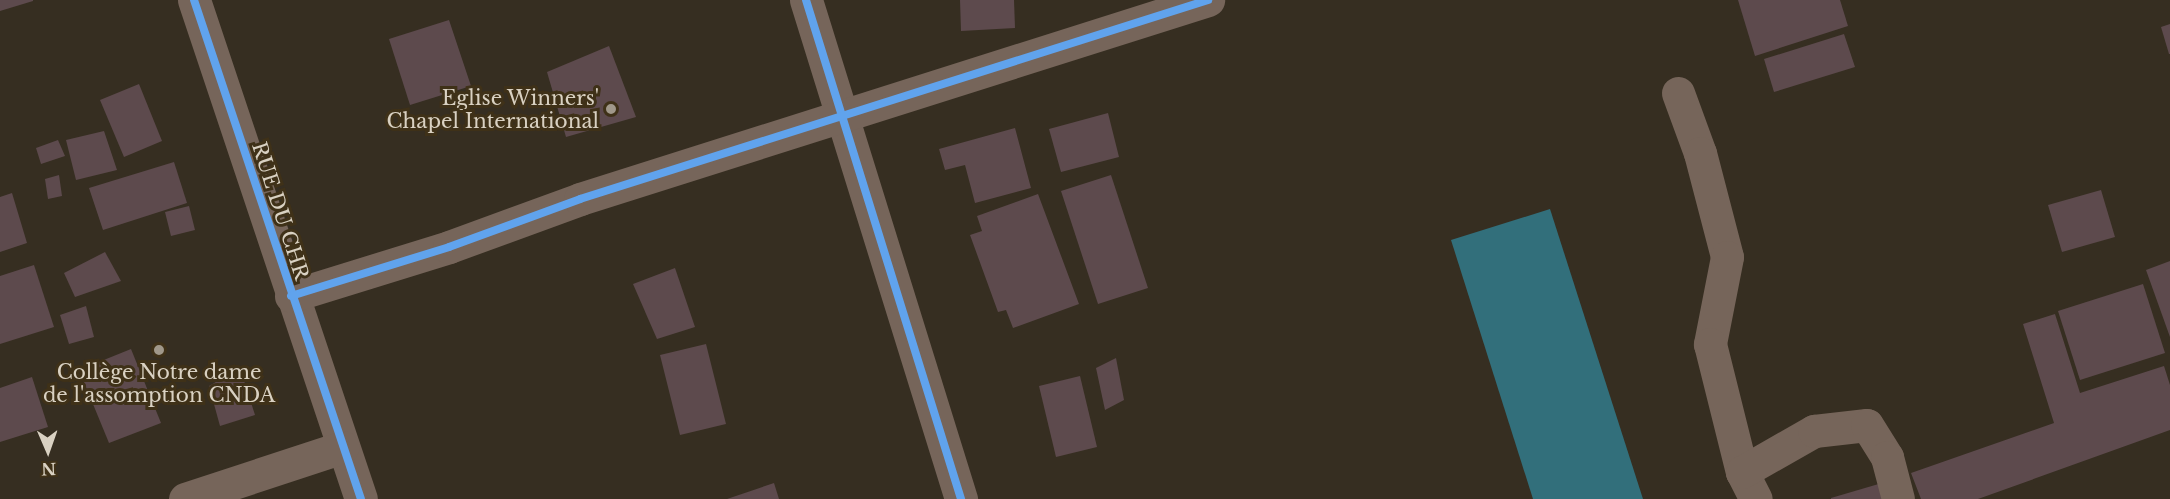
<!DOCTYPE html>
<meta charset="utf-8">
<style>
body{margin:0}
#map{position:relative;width:2170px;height:499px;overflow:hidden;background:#362e21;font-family:"Libre Baskerville",serif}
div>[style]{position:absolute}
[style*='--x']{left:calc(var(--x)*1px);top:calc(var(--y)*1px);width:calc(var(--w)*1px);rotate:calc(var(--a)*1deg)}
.water>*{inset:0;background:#326f7b}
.building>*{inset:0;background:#5d4a4d}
.minor>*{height:33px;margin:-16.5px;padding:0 16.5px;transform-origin:16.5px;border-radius:16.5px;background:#76655a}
.cycleway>*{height:8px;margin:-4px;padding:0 4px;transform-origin:4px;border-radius:4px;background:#60a3ed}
.dots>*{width:16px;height:16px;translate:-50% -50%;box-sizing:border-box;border:3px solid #3f3118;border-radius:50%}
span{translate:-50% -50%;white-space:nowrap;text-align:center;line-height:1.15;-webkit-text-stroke:6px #3f3118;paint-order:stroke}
.poi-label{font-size:20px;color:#d9d1c2}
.right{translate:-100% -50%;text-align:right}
.street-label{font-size:20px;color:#d9d1c2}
.north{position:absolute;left:18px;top:421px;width:60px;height:60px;-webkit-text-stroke:4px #3f3118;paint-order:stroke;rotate:178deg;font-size:16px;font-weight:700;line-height:24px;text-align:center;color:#d9d1c2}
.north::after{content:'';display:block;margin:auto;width:21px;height:27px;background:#d9d1c2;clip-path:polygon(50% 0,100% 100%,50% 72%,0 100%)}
</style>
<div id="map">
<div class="water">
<div style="clip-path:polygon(1550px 209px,1643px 499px,1533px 499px,1451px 240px)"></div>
</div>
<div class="building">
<div style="clip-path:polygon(0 0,33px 0,33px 1px,0 11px)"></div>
<div style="clip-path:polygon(960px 0,1014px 0,1015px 28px,961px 31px)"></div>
<div style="clip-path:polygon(1738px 0,1840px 0,1848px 26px,1755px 56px)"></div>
<div style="clip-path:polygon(449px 20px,471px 86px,410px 105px,389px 39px)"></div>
<div style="clip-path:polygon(2170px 24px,2170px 54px,2169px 54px,2161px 27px)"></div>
<div style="clip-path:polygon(1844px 34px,1855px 67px,1774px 92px,1764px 59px)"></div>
<div style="clip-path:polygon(609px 46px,636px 117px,566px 137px,547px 72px)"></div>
<div style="clip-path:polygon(139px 84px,162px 141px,124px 157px,100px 100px)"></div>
<div style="clip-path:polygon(1108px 113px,1119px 157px,1061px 172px,1049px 129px)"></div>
<div style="clip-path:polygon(1015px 128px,1031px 188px,975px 203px,965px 165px,945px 170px,939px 149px)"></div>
<div style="clip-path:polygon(104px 131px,117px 170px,76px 180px,66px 140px)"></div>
<div style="clip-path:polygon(58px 140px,65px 156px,41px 164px,36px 148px)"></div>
<div style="clip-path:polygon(174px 162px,187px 203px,103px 230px,89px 188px)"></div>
<div style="clip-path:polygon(59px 175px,62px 196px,48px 199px,45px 179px)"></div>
<div style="clip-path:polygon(1111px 175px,1148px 288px,1098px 304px,1061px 191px)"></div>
<div style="clip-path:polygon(2101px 190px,2115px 237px,2062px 252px,2048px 205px)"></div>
<div style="clip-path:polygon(12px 193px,27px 243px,0 252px,0 197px)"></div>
<div style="clip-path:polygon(1038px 194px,1079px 304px,1013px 328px,1006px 310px,998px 312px,970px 235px,982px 231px,977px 216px)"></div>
<div style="clip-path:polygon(189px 206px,195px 230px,171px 236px,165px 212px)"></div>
<div style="clip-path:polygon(105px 252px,121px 281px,75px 297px,64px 273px)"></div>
<div style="clip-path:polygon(2170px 261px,2170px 337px,2146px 270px)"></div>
<div style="clip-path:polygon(34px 265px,54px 327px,0 344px,0 276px)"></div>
<div style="clip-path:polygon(675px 268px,695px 327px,657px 339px,633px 284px)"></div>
<div style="clip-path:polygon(2143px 284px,2165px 353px,2080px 380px,2058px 311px)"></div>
<div style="clip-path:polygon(86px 306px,94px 337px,69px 344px,60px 315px)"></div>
<div style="clip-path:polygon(2055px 314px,2080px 393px,2164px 366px,2170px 385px,2170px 430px,1978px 499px,1921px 499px,1911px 473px,2054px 423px,2023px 324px)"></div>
<div style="clip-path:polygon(706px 344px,726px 424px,680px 435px,660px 355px)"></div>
<div style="clip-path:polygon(131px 349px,161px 423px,109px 443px,79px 370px)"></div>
<div style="clip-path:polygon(1116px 358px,1124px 400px,1105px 410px,1096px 368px)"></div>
<div style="clip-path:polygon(240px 368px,255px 415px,220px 426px,209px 386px)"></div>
<div style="clip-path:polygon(1080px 376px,1097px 447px,1056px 457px,1039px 386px)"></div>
<div style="clip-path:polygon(32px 377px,48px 427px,0 442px,0 388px)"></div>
<div style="clip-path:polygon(774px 483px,779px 499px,727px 499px)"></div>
<div style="clip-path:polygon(1882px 483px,1887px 499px,1831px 499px,1831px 498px)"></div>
</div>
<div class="minor">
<div style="--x:194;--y:0;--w:526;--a:71.5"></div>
<div style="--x:806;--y:0;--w:523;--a:72.74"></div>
<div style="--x:1678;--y:93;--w:64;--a:69.9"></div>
<div style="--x:1700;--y:153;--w:107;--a:75.4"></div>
<div style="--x:1727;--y:257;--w:89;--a:101.1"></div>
<div style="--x:1710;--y:344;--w:132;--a:76"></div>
<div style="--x:1742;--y:472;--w:30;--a:63"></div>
<div style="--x:291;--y:296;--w:165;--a:-17.2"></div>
<div style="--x:449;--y:247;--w:140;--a:-20.1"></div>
<div style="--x:580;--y:199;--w:659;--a:-17.58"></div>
<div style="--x:1742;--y:472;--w:83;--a:-29.7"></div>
<div style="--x:1814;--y:431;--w:53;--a:-6.5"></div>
<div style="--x:1867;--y:425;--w:38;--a:58"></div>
<div style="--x:1887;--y:457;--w:43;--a:75.3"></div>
<div style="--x:185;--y:499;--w:166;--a:-18.2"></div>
</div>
<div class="cycleway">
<div style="--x:194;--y:0;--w:526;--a:71.5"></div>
<div style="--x:806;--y:0;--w:523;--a:72.74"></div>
<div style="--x:291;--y:296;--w:165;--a:-17.2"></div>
<div style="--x:449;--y:247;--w:140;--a:-20.1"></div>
<div style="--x:580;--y:199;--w:659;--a:-17.58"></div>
</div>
<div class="dots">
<div style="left:611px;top:109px;background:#a0988a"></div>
<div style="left:159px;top:350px;background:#a0988a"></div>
</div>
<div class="poi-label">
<span class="right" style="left:599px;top:110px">Eglise Winners'<br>Chapel International</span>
<span style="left:159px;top:384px">Collège Notre dame<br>de l'assomption CNDA</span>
</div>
<div class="street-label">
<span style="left:280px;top:211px;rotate:72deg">RUE DU CHR</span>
</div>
<div class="north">N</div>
</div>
